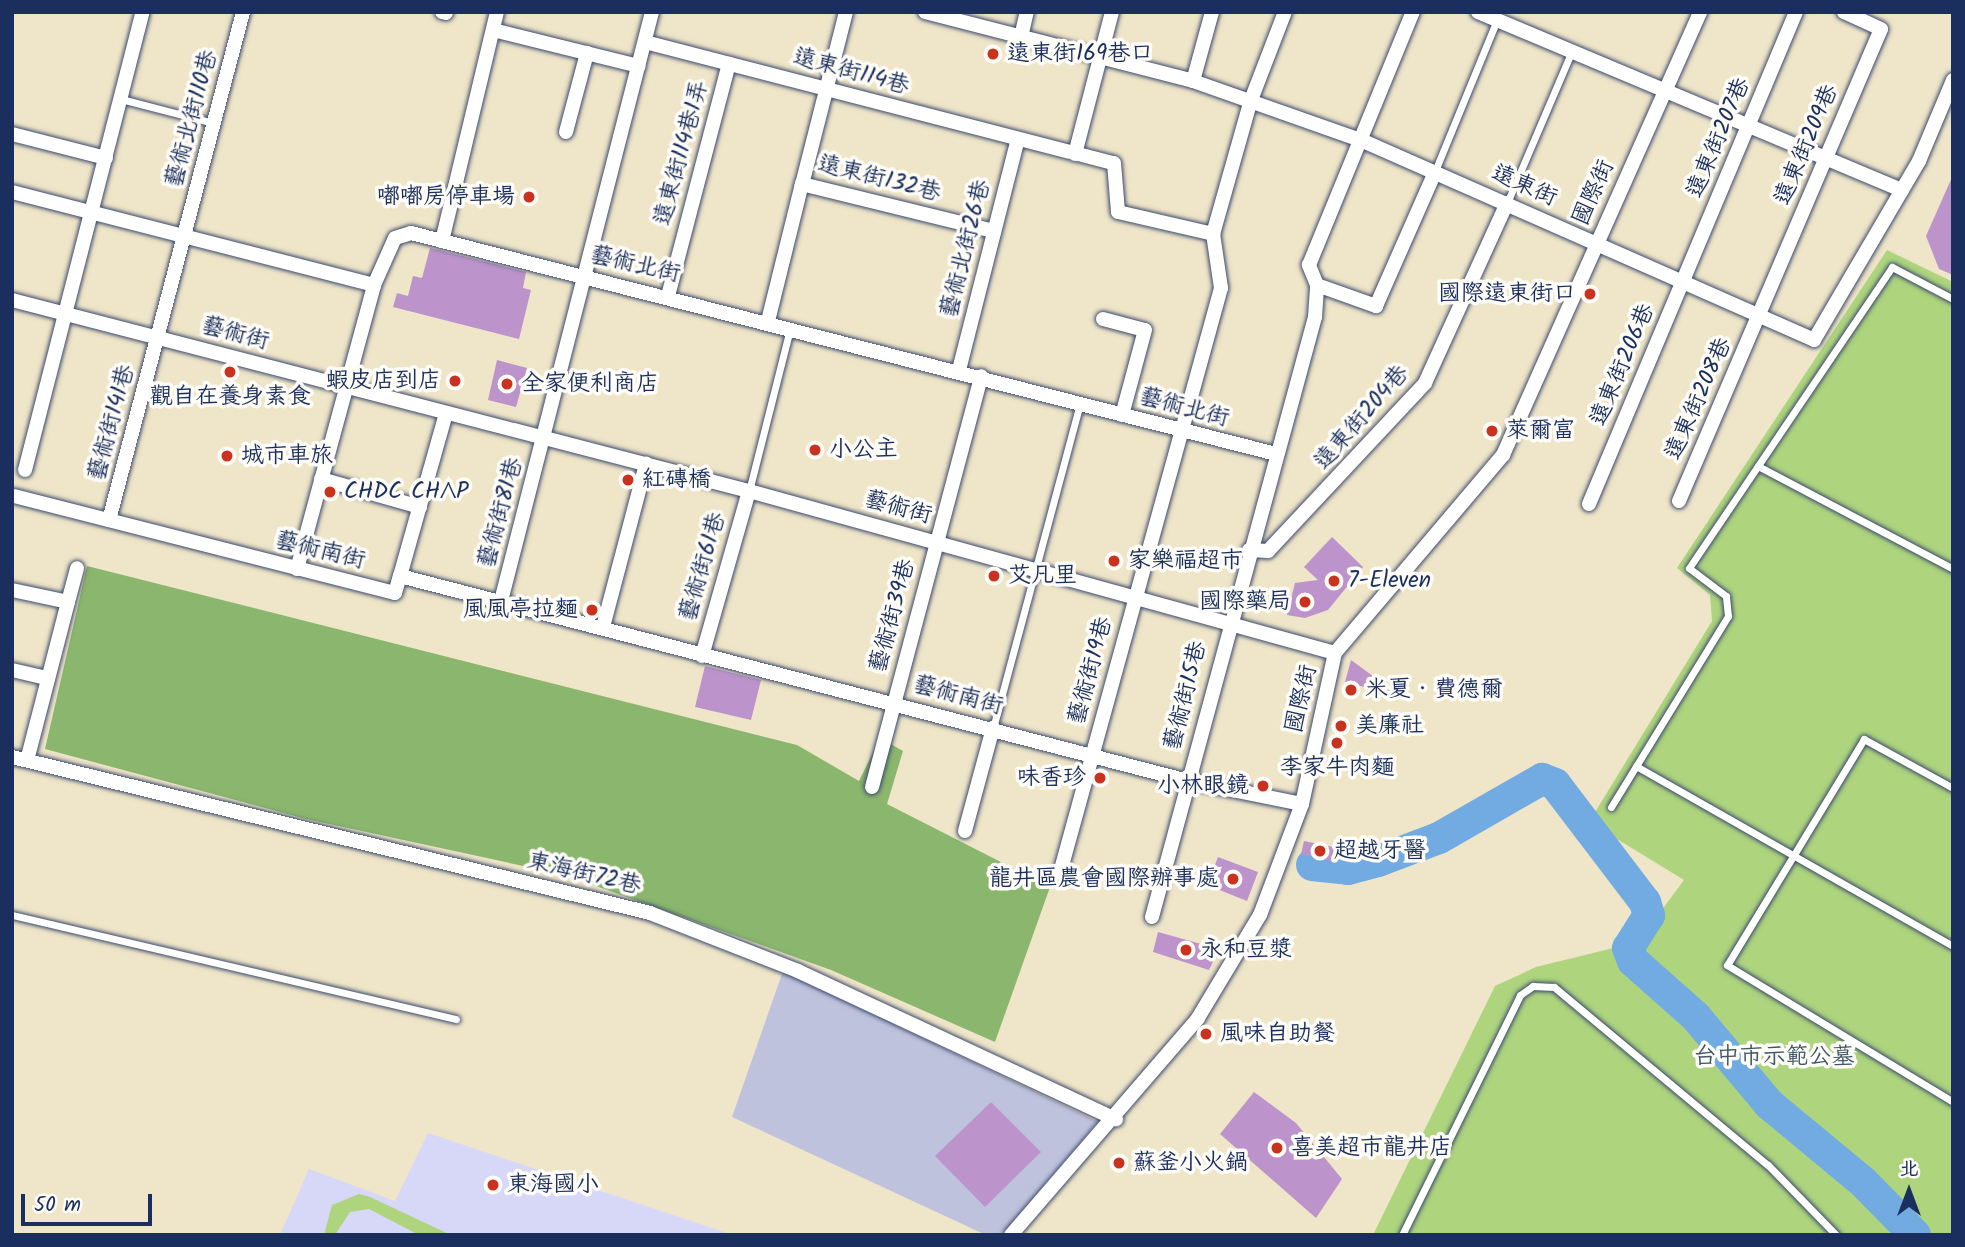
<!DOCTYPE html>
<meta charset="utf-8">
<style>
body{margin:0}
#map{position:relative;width:1965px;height:1247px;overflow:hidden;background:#efe5c8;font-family:Kalam,"LXGW WenKai TC",sans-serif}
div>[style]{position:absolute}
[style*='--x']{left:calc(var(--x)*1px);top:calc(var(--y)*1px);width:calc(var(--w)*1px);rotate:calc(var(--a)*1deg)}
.built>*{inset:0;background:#d7d7f8}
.industrial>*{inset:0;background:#bfc2dd}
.green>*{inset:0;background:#aed47e}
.forest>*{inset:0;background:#8ab66d}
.river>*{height:32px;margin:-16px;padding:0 16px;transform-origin:16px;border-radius:16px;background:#71abe1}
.building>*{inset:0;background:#bc94cb}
.roads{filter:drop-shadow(0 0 2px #3b4a6e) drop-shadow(0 0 2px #3b4a6e)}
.service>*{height:7px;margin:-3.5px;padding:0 3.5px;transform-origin:3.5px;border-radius:3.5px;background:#fff}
.minor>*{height:14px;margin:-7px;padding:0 7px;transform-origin:7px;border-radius:7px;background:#fff}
.dots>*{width:19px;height:19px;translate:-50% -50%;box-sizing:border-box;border:4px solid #fdfcf7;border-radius:50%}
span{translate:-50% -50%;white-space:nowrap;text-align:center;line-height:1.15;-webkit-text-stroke:7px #fdfcf7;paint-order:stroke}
.poi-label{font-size:23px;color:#1b2f5e}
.left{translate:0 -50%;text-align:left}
.right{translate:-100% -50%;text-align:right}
.street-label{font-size:23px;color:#1b2f5e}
.park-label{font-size:23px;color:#405866}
.frame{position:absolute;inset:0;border:14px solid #1b2f5e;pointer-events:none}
.north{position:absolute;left:1874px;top:1156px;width:70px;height:70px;-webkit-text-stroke:5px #fdfcf7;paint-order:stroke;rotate:0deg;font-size:19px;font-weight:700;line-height:28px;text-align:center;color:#1b2f5e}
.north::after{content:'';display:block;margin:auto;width:24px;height:32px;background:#1b2f5e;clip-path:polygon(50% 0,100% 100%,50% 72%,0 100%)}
.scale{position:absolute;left:21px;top:1194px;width:131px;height:32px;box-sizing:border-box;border:4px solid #1b2f5e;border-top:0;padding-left:9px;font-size:21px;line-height:24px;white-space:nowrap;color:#1b2f5e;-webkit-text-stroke:5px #fdfcf7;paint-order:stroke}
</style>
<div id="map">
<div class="built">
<div style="clip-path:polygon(428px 1133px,733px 1235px,280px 1235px,309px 1169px,395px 1201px)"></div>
</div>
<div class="industrial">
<div style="clip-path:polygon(783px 971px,1098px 1122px,1002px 1235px,986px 1235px,732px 1117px)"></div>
</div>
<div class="green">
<div style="clip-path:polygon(1887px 250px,1953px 282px,1953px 1235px,1373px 1235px,1495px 986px,1536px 967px,1638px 942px,1684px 880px,1589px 822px,1712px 621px,1710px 595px,1677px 568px)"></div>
<div style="clip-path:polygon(359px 1194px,370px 1197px,451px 1235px,419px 1235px,369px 1209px,350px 1212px,335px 1235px,324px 1235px,332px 1205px)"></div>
</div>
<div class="forest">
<div style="clip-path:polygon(87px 566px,797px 745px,859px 781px,880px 738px,903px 751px,887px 804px,1050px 887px,995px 1042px,831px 970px,565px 875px,306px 819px,45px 749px)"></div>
</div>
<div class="river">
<div style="--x:1312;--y:865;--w:36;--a:6"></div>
<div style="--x:1348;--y:869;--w:31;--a:-15"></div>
<div style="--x:1378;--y:861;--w:65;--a:-20.7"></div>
<div style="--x:1439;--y:838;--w:119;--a:-29.8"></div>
<div style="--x:1542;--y:779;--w:14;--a:21"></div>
<div style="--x:1555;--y:784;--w:148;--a:52.7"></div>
<div style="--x:1645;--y:902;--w:14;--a:73"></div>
<div style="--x:1649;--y:915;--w:39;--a:122"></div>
<div style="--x:1628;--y:948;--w:14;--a:69"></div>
<div style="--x:1633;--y:961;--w:84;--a:41.6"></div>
<div style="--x:1696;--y:1017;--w:114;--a:50"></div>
<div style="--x:1769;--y:1104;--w:122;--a:39.7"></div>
<div style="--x:1863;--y:1182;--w:74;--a:45.5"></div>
</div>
<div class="building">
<div style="clip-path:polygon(1953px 175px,1953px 275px,1939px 269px,1926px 236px)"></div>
<div style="clip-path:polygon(430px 248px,526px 272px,523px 288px,531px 290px,519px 339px,393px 307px,397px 293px,408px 296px,413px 276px,422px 278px)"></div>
<div style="clip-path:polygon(497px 360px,527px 368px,516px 407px,488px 400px)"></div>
<div style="clip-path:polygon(1332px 537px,1363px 567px,1328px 610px,1305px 618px,1287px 615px,1295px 583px,1318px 580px,1304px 567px)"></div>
<div style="clip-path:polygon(1351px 660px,1399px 695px,1399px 696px,1345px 682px)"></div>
<div style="clip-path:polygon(705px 666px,761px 680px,751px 720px,695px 707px)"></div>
<div style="clip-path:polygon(1304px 841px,1338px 848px,1335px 862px,1301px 854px)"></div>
<div style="clip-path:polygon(1218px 857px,1258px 872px,1247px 901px,1207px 885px)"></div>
<div style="clip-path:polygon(1158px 932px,1219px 949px,1209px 970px,1153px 952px)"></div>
<div style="clip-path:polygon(1254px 1092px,1296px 1123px,1342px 1179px,1316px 1218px,1220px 1134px)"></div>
<div style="clip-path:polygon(991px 1102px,1041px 1152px,985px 1207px,935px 1156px)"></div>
</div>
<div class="roads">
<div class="service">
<div style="--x:121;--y:99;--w:96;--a:14.5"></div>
<div style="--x:1435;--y:171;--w:163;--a:-67.7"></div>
<div style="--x:1507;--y:203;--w:163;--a:-66.9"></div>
<div style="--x:1758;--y:466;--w:221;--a:27.8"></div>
<div style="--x:749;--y:491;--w:167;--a:-75.8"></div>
<div style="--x:993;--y:728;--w:335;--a:-75"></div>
<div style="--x:1636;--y:766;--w:365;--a:29.6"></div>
<div style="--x:1953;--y:788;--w:102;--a:-151.2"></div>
<div style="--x:1864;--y:739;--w:264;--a:121.2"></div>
<div style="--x:1727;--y:965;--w:264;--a:31.2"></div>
<div style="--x:1611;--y:807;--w:224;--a:-58.5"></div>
<div style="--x:1728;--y:616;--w:20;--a:-96"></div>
<div style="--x:1726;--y:596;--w:46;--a:-142.9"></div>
<div style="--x:1689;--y:568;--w:363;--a:-56"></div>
<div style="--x:1892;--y:267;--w:69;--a:27.7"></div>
<div style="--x:12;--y:915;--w:456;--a:13.2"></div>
<div style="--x:1402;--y:1235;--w:267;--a:-63.8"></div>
<div style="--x:1520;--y:995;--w:16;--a:-35"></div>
<div style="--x:1533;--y:986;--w:21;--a:3"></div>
<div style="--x:1554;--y:987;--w:278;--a:39.8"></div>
<div style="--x:1768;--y:1165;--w:98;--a:45.8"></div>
</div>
<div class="minor">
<div style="--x:442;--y:12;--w:4;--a:14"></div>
<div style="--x:846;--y:12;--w:178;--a:104.3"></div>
<div style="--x:802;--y:184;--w:198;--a:13.8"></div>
<div style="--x:925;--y:12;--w:277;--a:14.4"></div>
<div style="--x:1193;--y:81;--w:180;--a:19.4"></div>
<div style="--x:1363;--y:141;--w:493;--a:23.8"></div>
<div style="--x:1814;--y:340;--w:208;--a:-59.6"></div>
<div style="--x:1919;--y:161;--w:88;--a:-67.2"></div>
<div style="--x:1478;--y:12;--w:460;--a:22.8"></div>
<div style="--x:493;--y:30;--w:150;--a:13.9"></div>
<div style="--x:1021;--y:37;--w:26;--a:-77"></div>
<div style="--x:645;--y:42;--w:484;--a:14.5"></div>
<div style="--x:1114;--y:163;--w:49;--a:85.3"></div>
<div style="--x:1118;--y:212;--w:98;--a:13"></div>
<div style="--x:1193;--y:81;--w:72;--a:-74.6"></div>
<div style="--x:566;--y:132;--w:82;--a:-75.1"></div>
<div style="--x:12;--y:134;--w:97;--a:14.3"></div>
<div style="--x:1075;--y:154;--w:147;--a:-75.4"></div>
<div style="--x:12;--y:192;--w:374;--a:14.4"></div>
<div style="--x:442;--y:241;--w:236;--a:-76.5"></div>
<div style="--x:1317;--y:285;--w:63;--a:19.6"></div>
<div style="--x:1376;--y:306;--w:146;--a:-66.2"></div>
<div style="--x:668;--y:296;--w:240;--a:-75.3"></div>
<div style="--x:12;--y:300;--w:761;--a:14.53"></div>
<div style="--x:749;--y:491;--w:608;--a:15.45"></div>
<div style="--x:1103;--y:319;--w:43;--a:14.7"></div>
<div style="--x:1145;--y:330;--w:88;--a:105.1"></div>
<div style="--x:768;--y:321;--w:141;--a:-76.1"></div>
<div style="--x:959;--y:370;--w:238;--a:-75.7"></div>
<div style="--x:25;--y:470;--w:473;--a:-75.6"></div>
<div style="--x:321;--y:479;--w:103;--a:15.8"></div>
<div style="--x:14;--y:496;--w:393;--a:14.3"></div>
<div style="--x:395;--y:593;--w:18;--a:-74"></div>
<div style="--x:400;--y:576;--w:814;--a:14.58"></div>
<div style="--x:1188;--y:781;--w:116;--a:11.4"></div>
<div style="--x:1679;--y:501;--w:513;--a:-66.83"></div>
<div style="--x:1881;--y:29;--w:41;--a:-155.3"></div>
<div style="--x:1589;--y:504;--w:534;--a:-67.18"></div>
<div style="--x:109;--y:520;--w:525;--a:-75.22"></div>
<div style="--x:1249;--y:550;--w:19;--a:3"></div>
<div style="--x:1268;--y:551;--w:230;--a:-46.9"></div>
<div style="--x:1425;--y:383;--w:198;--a:-65.5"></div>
<div style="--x:297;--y:569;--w:294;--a:-74.8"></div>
<div style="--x:374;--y:285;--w:51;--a:-65.9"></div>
<div style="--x:395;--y:238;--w:17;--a:-17"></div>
<div style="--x:411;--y:233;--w:893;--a:14.33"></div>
<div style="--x:400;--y:576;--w:169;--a:-74.2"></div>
<div style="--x:12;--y:590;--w:57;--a:12.1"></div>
<div style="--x:68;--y:602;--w:163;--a:104.5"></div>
<div style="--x:501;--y:601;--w:608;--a:-75.62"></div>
<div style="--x:68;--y:602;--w:35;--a:-75"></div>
<div style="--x:603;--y:627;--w:169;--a:-75.2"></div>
<div style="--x:702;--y:656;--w:172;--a:-74.1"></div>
<div style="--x:12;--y:670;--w:37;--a:13"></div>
<div style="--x:12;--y:757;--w:657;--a:13.74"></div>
<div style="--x:650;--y:913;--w:159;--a:21.4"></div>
<div style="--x:798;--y:971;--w:351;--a:25"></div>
<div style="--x:872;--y:787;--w:425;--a:-75.1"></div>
<div style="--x:965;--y:831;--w:107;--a:-74.8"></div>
<div style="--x:1060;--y:873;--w:607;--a:-74.61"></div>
<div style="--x:1221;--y:288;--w:55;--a:-98.4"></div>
<div style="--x:1213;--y:234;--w:139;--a:-74.2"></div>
<div style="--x:1251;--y:100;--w:94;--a:-68.9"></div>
<div style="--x:1152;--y:917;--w:622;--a:-74.8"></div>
<div style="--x:1315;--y:317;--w:32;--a:-86"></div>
<div style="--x:1317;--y:285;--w:22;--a:-112"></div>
<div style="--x:1309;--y:265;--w:274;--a:-67.7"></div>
<div style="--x:1011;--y:1235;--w:286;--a:-49.2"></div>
<div style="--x:1198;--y:1018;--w:120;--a:-59"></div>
<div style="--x:1260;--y:915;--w:119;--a:-69.3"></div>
<div style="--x:1302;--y:804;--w:155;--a:-77.7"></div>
<div style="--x:1335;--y:653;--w:260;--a:-49.7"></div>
<div style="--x:1503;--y:455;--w:485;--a:-66"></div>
</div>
</div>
<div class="dots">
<div style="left:993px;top:54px;background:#c8321e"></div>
<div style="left:529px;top:197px;background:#c8321e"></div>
<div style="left:1590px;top:294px;background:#c8321e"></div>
<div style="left:230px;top:372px;background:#c8321e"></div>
<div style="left:455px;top:381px;background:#c8321e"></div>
<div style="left:507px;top:384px;background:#c8321e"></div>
<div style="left:1492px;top:431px;background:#c8321e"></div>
<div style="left:815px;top:450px;background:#c8321e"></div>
<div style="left:227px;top:456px;background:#c8321e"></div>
<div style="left:628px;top:480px;background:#c8321e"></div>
<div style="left:330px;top:492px;background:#c8321e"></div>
<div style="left:1114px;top:561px;background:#c8321e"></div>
<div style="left:994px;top:576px;background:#c8321e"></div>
<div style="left:1334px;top:581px;background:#c8321e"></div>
<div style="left:1305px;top:602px;background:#c8321e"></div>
<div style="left:592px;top:610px;background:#c8321e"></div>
<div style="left:1351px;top:690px;background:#c8321e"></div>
<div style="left:1341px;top:726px;background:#c8321e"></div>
<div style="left:1337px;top:743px;background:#c8321e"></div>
<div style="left:1100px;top:778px;background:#c8321e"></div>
<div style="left:1263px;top:786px;background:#c8321e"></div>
<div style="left:1320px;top:851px;background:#c8321e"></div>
<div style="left:1233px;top:879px;background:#c8321e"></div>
<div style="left:1186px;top:950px;background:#c8321e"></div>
<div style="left:1206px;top:1034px;background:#c8321e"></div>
<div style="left:1277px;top:1148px;background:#c8321e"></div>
<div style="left:1119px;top:1163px;background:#c8321e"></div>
<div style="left:493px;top:1185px;background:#c8321e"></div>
</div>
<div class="poi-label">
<span class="left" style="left:1007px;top:54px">遠東街169巷口</span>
<span class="right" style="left:515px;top:197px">嘟嘟房停車場</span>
<span class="right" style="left:1576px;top:294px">國際遠東街口</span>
<span class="right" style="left:441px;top:381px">蝦皮店到店</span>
<span class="left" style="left:521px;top:384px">全家便利商店</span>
<span style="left:230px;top:397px">觀自在養身素食</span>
<span class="left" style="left:1506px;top:431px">萊爾富</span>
<span class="left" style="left:829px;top:450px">小公主</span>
<span class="left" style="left:241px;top:456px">城市車旅</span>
<span class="left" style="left:642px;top:480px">紅磚橋</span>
<span class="left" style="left:344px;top:492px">CHDC CHΛP</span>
<span class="left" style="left:1128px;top:561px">家樂福超市</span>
<span class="left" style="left:1008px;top:576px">艾凡里</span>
<span class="left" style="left:1348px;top:581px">7-Eleven</span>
<span class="right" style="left:1291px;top:602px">國際藥局</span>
<span class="right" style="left:578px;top:610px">風風亭拉麵</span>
<span class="left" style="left:1365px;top:690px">米夏．費德爾</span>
<span class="left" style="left:1355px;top:726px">美廉社</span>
<span style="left:1337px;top:768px">李家牛肉麵</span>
<span class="right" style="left:1086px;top:778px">味香珍</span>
<span class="right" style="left:1249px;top:786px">小林眼鏡</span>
<span class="left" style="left:1334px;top:851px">超越牙醫</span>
<span class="right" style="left:1219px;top:879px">龍井區農會國際辦事處</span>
<span class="left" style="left:1200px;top:950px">永和豆漿</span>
<span class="left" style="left:1220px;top:1034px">風味自助餐</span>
<span class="left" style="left:1291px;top:1148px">喜美超市龍井店</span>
<span class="left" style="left:1133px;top:1163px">蘇釜小火鍋</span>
<span class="left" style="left:507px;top:1185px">東海國小</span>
</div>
<div class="street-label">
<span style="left:851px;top:72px;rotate:15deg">遠東街114巷</span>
<span style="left:192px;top:119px;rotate:-75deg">藝術北街110巷</span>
<span style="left:1719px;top:138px;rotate:-67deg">遠東街207巷</span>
<span style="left:1807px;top:145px;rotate:-67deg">遠東街209巷</span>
<span style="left:682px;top:153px;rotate:-75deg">遠東街114巷1弄</span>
<span style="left:879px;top:179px;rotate:14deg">遠東街132巷</span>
<span style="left:1524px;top:186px;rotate:24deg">遠東街</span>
<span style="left:1594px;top:193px;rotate:-66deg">國際街</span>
<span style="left:966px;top:249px;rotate:-76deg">藝術北街26巷</span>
<span style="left:635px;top:265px;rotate:13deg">藝術北街</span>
<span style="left:235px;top:334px;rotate:15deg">藝術街</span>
<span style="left:1623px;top:365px;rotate:-67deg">遠東街206巷</span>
<span style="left:1699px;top:399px;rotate:-66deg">遠東街208巷</span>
<span style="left:1184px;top:408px;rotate:15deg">藝術北街</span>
<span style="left:1362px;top:418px;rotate:-49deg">遠東街204巷</span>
<span style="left:112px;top:423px;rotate:-75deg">藝術街141巷</span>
<span style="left:898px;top:508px;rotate:15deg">藝術街</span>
<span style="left:501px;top:513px;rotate:-75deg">藝術街81巷</span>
<span style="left:320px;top:551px;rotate:14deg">藝術南街</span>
<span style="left:703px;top:567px;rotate:-74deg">藝術街61巷</span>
<span style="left:893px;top:616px;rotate:-75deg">藝術街39巷</span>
<span style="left:1091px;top:671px;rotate:-75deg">藝術街19巷</span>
<span style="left:958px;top:696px;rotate:15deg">藝術南街</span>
<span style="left:1186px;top:696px;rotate:-76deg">藝術街15巷</span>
<span style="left:1302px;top:699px;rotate:-77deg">國際街</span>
<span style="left:584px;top:874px;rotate:13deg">東海街72巷</span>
</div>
<div class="park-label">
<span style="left:1774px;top:1057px">台中市示範公墓</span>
</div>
<div class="frame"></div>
<div class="north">北</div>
<div class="scale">50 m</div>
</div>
